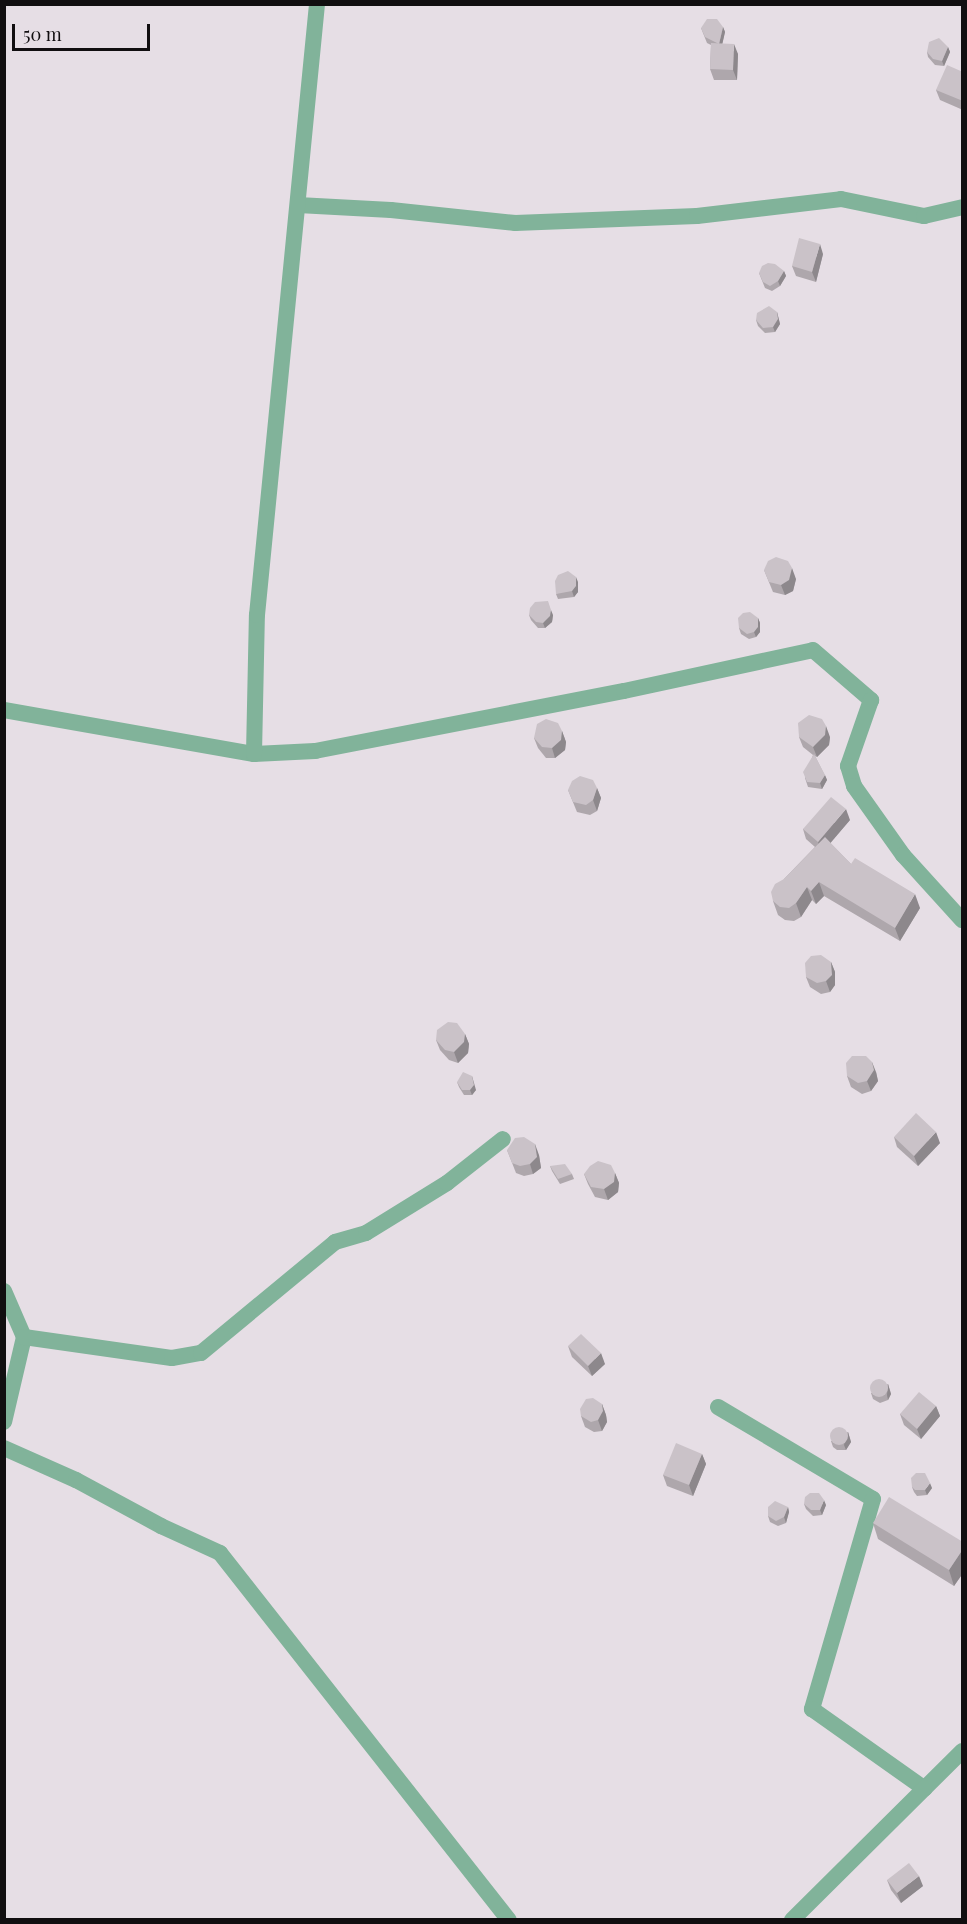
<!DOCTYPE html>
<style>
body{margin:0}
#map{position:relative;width:967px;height:1924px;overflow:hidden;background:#e6dee5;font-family:"Playfair Display",serif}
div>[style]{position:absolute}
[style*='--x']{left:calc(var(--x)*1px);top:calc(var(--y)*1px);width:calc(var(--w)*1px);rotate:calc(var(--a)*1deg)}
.street>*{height:16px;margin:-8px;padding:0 8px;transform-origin:8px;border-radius:8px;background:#81b39a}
.wall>*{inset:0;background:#aea7ac}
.shaded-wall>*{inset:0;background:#8d888c}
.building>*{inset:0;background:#cac2c8}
.round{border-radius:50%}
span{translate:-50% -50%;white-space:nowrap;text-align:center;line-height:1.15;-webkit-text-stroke:4.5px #e6dee5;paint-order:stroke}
.frame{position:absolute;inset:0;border:6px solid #110e10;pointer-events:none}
.scale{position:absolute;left:12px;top:24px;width:138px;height:27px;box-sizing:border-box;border:3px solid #110e10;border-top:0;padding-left:8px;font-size:18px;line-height:21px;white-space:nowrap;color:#110e10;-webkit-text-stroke:4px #e6dee5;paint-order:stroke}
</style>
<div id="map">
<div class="street">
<div style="--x:298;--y:205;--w:93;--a:3.1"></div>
<div style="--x:391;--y:210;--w:125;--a:6"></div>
<div style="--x:515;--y:223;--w:182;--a:-2.2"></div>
<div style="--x:697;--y:216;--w:145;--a:-6.7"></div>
<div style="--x:841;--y:199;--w:85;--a:11.6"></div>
<div style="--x:924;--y:216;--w:39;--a:-13"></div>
<div style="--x:4;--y:710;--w:254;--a:10"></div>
<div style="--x:254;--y:754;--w:61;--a:-2.8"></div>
<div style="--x:315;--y:751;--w:315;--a:-11"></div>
<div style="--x:624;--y:691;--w:193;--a:-12.2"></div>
<div style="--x:813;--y:650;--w:77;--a:40.8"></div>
<div style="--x:871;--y:700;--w:70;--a:109.2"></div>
<div style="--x:848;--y:766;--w:21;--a:73"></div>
<div style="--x:854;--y:786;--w:85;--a:54.6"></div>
<div style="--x:903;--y:855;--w:88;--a:47.8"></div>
<div style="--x:254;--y:754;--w:139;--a:-88.8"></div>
<div style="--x:257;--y:615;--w:614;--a:-84.39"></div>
<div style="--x:4;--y:1291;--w:50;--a:66.5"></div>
<div style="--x:24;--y:1337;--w:87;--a:103.2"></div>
<div style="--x:24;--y:1337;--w:149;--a:8.1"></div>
<div style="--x:172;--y:1358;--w:29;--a:-10"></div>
<div style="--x:201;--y:1353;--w:174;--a:-39.6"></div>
<div style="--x:335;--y:1242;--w:32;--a:-16"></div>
<div style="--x:366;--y:1233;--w:95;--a:-31.7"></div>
<div style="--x:447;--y:1183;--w:71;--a:-38.2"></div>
<div style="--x:718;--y:1407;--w:180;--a:30.7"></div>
<div style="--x:873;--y:1499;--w:219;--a:106.2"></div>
<div style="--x:812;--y:1709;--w:138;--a:35.3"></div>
<div style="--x:4;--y:1448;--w:79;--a:24"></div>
<div style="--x:76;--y:1480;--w:97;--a:28.4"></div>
<div style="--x:161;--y:1526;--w:65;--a:24.6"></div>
<div style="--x:220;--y:1553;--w:467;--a:51.8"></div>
<div style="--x:792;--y:1920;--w:240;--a:-44.8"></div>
</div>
<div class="wall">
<div style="clip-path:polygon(723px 27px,725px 32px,722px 44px,738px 54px,737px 80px,714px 80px,710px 69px,711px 45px,707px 43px,701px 28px)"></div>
<div style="clip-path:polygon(948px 47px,950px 52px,944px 66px,935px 65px,928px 57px,927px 52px)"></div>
<div style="clip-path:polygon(963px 72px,963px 110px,940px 100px,936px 90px)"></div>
<div style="clip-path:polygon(823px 254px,816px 282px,796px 276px,792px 266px)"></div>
<div style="clip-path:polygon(784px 271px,786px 276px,780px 286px,772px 291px,765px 288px,759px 273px)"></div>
<div style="clip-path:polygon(777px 312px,780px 324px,775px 332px,765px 333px,758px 326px,756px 320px)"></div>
<div style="clip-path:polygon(764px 570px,796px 579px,793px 591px,785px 595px,773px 592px)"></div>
<div style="clip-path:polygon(578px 582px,578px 592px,574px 597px,558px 599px,556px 594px)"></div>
<div style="clip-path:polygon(529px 615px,553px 615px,552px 622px,545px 628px,538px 628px,531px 620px)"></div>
<div style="clip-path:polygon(758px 618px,760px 623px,760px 632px,756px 637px,749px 639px,741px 634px,739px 628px)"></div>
<div style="clip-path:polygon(562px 731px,566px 742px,565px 750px,555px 758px,546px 758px,538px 748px,534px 738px)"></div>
<div style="clip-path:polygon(799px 737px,830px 737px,829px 745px,817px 757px,815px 756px,827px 780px,822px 789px,808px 787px,805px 778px,813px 755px,803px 747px)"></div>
<div style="clip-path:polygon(597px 788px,601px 798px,597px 811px,590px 815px,577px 812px,568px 790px)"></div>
<div style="clip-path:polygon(850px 820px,830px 843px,851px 864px,920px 908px,900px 941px,824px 896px,816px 904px,812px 900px,801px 917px,794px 921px,785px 920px,778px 915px,773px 901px,784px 879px,815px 847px,806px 839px,803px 829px)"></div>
<div style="clip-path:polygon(831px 962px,835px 972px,835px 985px,830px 992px,821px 994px,810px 987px,806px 977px)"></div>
<div style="clip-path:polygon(465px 1034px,469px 1044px,468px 1053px,458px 1063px,449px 1060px,440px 1050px,436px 1040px)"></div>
<div style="clip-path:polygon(876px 1072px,878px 1081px,871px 1091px,862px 1094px,851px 1087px,847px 1076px)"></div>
<div style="clip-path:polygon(457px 1082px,476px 1090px,472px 1095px,464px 1095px,459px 1087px)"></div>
<div style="clip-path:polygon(894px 1137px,940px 1143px,918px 1166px,897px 1147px)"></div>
<div style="clip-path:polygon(507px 1150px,539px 1155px,541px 1168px,533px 1174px,524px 1176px,516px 1173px)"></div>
<div style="clip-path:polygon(550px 1166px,572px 1174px,574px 1179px,560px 1184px,552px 1171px)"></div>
<div style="clip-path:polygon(615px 1173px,619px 1183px,618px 1192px,608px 1200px,595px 1197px,588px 1184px,584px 1174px)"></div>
<div style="clip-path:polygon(568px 1346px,605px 1364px,592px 1376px,572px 1357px)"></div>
<div style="clip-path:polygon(888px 1384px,891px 1394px,888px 1400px,880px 1403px,873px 1399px,871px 1393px)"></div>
<div style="clip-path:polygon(602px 1404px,606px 1415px,607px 1422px,602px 1431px,594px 1432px,585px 1427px,581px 1416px)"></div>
<div style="clip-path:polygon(936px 1406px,940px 1416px,921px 1439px,904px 1425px,900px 1414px)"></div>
<div style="clip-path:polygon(848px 1432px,851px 1442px,846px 1450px,837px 1450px,833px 1447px,831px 1441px)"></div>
<div style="clip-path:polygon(702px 1454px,706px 1464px,693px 1496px,667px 1486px,663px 1475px)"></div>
<div style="clip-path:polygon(912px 1487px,932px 1488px,927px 1495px,917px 1496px,914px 1492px)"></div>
<div style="clip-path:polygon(804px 1504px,826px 1505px,822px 1515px,813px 1516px,806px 1509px)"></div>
<div style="clip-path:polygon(788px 1507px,789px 1512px,786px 1523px,778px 1526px,770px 1522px,768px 1516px)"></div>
<div style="clip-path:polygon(873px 1523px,963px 1542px,963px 1573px,954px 1586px,878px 1539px)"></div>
<div style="clip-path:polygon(887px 1880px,923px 1886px,901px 1903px,891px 1890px)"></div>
</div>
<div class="shaded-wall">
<div style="clip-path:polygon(723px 27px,725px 32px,721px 50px,719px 44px)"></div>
<div style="clip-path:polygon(734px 44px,738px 54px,737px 80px,733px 70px)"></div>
<div style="clip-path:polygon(948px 47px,950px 52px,944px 66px,942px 61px)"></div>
<div style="clip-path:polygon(820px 244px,823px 254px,816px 282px,812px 272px)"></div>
<div style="clip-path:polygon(784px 271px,786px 276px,780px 286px,778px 281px)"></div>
<div style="clip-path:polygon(777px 312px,780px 324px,775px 332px,773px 327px)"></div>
<div style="clip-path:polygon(792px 568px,796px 579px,793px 591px,785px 595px,781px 585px)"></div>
<div style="clip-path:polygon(576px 577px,578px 582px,578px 592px,574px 597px,572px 591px)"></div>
<div style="clip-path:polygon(551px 610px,553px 615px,552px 622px,545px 628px,543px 623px)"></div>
<div style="clip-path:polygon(758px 618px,760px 623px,760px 632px,756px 637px,754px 632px)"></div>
<div style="clip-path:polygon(826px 726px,830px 737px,829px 745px,817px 757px,813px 747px)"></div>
<div style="clip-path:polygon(562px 731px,566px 742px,565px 750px,555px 758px,552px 748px)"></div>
<div style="clip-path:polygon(825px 775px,827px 780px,822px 789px,820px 783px)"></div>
<div style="clip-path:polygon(597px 788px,601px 798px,597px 811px,593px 800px)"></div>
<div style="clip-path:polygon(846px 809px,850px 820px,822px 853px,818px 842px)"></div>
<div style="clip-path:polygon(819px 882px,824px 896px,816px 904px,811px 891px)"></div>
<div style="clip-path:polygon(807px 887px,812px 900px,801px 917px,796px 903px)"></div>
<div style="clip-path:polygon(915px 894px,920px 908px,900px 941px,895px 928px)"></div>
<div style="clip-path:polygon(831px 962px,835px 972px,835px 985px,830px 992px,826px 981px)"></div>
<div style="clip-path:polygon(465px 1034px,469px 1044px,468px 1053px,458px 1063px,454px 1052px)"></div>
<div style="clip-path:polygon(872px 1062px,876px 1072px,878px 1081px,871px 1091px,867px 1081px)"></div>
<div style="clip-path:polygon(472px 1076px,476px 1090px,472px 1095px,470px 1090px)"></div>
<div style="clip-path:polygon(936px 1132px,940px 1143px,918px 1166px,914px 1156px)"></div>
<div style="clip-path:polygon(535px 1144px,539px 1155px,541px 1168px,533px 1174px,530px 1164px)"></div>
<div style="clip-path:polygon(615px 1173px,619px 1183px,618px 1192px,608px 1200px,604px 1189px)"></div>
<div style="clip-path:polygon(601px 1353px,605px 1364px,592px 1376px,588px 1366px)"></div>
<div style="clip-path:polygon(888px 1384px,891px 1394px,888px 1400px,887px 1395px)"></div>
<div style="clip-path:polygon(602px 1404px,606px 1415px,607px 1422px,602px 1431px,598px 1420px)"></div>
<div style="clip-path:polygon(936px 1406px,940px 1416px,921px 1439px,917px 1429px)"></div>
<div style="clip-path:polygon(848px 1432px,851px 1442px,846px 1450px,844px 1445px)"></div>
<div style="clip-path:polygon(702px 1454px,706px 1464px,693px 1496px,689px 1485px)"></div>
<div style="clip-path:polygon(930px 1483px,932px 1488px,927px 1495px,925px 1490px)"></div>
<div style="clip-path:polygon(824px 1500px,826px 1505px,822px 1515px,820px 1510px)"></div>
<div style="clip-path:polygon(788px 1507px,789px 1512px,786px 1523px,784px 1517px)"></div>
<div style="clip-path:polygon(963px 1549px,963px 1573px,954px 1586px,949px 1570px)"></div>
<div style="clip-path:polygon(919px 1876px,923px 1886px,901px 1903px,897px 1893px)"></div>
</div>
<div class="building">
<div style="clip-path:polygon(707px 19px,717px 19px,723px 27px,719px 44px,705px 37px,701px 28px)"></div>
<div style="clip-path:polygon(939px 38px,948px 47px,942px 61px,933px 59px,927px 52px,929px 42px)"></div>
<div style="clip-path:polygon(711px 43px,734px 44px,733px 70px,710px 69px)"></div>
<div style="clip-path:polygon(947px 65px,963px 72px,963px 101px,936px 90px)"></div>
<div style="clip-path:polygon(799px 238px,820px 244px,812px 272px,792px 266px)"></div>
<div style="clip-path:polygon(768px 263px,775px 264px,784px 271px,778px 281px,770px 286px,763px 282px,759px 273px,762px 266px)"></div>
<div style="clip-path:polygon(769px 306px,777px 312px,778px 319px,773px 327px,763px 328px,756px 320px,757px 313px)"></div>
<div style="clip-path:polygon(776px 557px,788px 561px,792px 568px,789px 580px,781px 585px,769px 582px,764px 570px,768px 561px)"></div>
<div style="clip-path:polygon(568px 571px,576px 577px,576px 586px,572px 591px,556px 594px,555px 581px,558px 575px)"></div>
<div style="clip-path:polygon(548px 601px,551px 610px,550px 616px,543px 623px,536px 622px,529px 615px,530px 608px,535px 602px)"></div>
<div style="clip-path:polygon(750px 612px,758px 618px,758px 627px,754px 632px,747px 634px,739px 628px,738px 618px,743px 613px)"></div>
<div style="clip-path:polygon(809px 715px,822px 719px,826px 726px,825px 735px,813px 747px,799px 737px,798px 723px)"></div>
<div style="clip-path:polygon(546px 719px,558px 723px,562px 731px,561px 740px,552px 748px,542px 747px,534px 738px,537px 724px)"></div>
<div style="clip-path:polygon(814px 754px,825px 775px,820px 783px,807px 782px,803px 772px)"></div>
<div style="clip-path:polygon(580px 776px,593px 780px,597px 788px,593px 800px,586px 805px,573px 802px,568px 790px,572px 781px)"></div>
<div style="clip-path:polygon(831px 797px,846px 809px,818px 842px,803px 829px)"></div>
<div style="clip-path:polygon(825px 837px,851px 864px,855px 858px,915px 894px,895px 928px,819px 882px,811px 891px,807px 887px,796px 903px,789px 908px,780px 907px,773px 901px,771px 892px,775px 884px,784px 879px)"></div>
<div style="clip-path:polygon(821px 955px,831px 962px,832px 975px,826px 981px,817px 983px,806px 977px,805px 963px,811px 956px)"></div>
<div style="clip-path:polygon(448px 1022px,457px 1023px,465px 1034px,464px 1042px,454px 1052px,445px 1050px,436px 1040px,437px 1030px)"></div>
<div style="clip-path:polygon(852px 1056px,866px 1056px,872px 1062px,874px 1070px,867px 1081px,858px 1083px,847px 1076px,846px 1063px)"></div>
<div style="clip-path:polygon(463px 1072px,472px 1076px,474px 1085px,470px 1090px,462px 1090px,457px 1082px)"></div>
<div style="clip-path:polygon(916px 1113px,936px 1132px,914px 1156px,894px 1137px)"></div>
<div style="clip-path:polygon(524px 1137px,535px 1144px,537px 1157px,530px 1164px,520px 1166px,512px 1163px,507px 1150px,515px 1138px)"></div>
<div style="clip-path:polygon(598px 1161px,611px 1165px,615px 1173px,614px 1182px,604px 1189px,591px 1187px,584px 1174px,590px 1166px)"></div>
<div style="clip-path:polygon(565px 1164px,572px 1174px,558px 1179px,550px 1166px)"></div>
<div style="clip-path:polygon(581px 1334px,601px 1353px,588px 1366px,568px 1346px)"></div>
<div class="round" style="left:870px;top:1379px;width:18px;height:18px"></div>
<div style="clip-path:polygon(919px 1392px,936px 1406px,917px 1429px,900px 1414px)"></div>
<div style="clip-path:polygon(593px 1398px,602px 1404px,603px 1411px,598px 1420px,591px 1422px,581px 1416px,580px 1409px,586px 1399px)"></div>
<div class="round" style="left:830px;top:1427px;width:18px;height:18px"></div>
<div style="clip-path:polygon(676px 1443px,702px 1454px,689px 1485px,663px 1475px)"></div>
<div style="clip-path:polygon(916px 1473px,925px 1473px,930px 1483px,925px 1490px,915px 1490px,912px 1487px,911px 1478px)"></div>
<div style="clip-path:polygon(810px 1493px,819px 1493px,824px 1500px,820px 1510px,811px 1510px,804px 1504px,805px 1497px)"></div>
<div style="clip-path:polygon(889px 1497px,963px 1542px,963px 1549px,949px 1570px,873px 1523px)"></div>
<div style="clip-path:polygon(775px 1501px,788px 1507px,784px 1517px,776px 1521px,768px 1516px,768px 1507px)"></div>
<div style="clip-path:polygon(909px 1863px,919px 1876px,897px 1893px,887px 1880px)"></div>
</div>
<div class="frame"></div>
<div class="scale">50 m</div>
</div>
